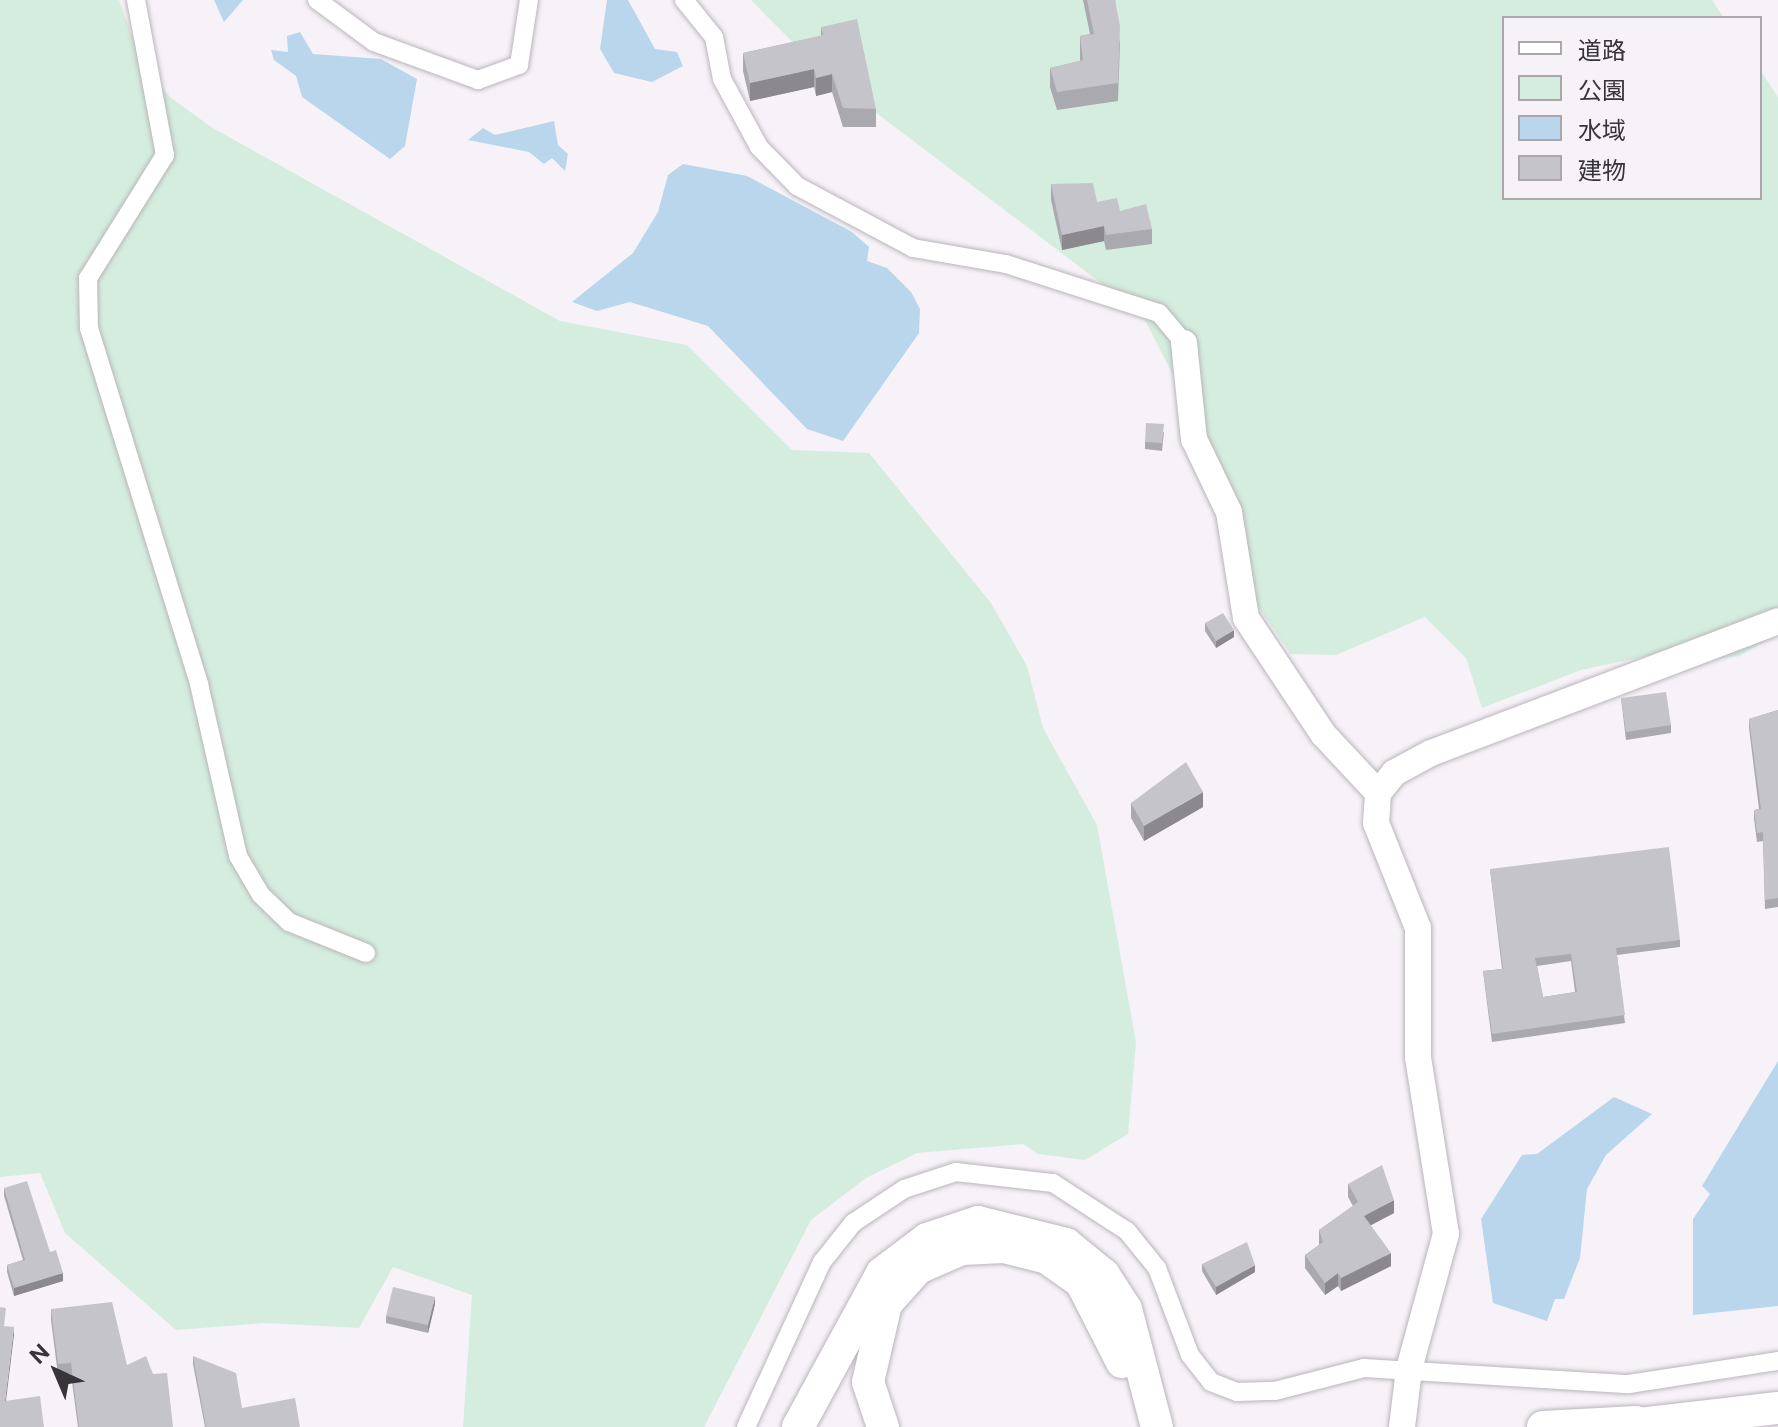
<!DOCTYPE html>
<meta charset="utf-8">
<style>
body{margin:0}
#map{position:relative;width:1778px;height:1427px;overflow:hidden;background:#f6f2f8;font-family:"Public Sans","Noto Sans JP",sans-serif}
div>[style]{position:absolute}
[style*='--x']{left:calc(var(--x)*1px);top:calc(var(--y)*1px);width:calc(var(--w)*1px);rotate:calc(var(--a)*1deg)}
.green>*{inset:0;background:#d4edde}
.water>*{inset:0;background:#b9d6ec}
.roads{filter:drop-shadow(0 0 2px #b9b5ba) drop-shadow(0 0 2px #b9b5ba)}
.street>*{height:18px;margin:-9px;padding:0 9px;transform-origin:9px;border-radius:9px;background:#fff}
.secondary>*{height:26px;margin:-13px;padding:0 13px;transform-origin:13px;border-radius:13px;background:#fff}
.highway>*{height:32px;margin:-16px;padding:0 16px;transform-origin:16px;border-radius:16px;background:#fff}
.wall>*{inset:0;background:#aaa9af}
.shaded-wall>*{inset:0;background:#8b898e}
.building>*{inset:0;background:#c6c4cb}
span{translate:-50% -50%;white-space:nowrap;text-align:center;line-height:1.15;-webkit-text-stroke:8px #f6f2f8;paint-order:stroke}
.legend{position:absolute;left:1502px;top:16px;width:260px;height:184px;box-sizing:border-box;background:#f6f2f8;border:2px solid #aaa6ab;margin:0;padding:10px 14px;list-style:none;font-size:24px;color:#373538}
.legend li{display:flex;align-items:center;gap:16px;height:40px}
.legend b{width:40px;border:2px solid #aaa6ab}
.north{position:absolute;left:16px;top:1331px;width:80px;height:80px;-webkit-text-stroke:6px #f6f2f8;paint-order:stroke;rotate:316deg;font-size:22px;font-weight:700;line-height:32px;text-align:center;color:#373538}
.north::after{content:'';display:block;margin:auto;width:28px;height:36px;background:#373538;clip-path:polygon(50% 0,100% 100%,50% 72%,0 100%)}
</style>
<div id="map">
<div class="green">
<div style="clip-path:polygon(0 0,119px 0,142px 63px,170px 97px,211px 127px,560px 321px,687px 345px,792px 450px,869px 453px,991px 603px,1027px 666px,1043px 728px,1097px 825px,1136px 1042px,1128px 1134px,1085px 1160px,1038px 1154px,1023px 1144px,917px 1153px,866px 1178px,811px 1220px,704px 1427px,463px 1427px,472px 1295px,393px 1267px,359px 1328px,267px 1323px,176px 1330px,65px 1233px,40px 1173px,0 1177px)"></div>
<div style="clip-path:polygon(751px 0,1712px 0,1724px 18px,1504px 18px,1504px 198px,1760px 198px,1760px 70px,1778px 97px,1778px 634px,1739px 656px,1701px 661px,1665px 652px,1581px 670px,1482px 708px,1466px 658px,1425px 617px,1336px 655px,1291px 654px,1239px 579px,1242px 511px,1142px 314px,821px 71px)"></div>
</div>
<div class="water">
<div style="clip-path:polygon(214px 0,243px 0,224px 22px)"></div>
<div style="clip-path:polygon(607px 0,628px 0,655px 49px,677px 52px,683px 66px,652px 82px,614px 73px,600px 49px)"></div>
<div style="clip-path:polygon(300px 32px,313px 54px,381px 59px,417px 79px,405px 146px,390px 159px,302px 97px,296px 76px,274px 60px,271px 50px,288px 52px,287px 36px)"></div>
<div style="clip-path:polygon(554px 121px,558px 145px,568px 154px,565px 171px,552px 158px,544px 164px,529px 152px,468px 140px,483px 128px,495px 135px)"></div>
<div style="clip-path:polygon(683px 164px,747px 176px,852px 232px,869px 247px,867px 261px,887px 268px,911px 292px,920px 309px,919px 333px,843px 441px,807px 429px,708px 326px,630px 302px,597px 311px,572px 302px,633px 253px,658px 212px,668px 175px)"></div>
<div style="clip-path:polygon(1778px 1061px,1778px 1306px,1693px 1315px,1693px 1219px,1710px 1194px,1702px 1186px)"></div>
<div style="clip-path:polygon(1614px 1097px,1652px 1114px,1606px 1155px,1587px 1189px,1580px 1258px,1564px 1299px,1555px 1299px,1547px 1321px,1493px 1303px,1481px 1219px,1522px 1155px,1537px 1154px)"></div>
</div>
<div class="roads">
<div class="street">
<div style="--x:136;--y:0;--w:158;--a:79.4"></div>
<div style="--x:165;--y:155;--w:145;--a:122"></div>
<div style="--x:88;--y:278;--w:50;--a:88.9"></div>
<div style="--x:89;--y:328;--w:373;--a:72.8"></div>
<div style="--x:199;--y:684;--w:176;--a:77.2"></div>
<div style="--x:238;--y:856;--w:45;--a:59.5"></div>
<div style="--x:261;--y:895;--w:39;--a:44"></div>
<div style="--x:289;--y:922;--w:83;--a:21.9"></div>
<div style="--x:317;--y:0;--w:71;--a:36.4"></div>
<div style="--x:374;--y:42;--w:111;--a:20.1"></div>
<div style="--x:478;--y:80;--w:44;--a:-20.1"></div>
<div style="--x:519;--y:65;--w:66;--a:-81.3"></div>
<div style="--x:684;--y:0;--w:48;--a:51"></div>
<div style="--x:714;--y:37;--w:43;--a:79.2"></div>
<div style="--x:722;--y:79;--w:77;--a:61.4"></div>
<div style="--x:759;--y:147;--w:54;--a:45.7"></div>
<div style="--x:797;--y:186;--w:132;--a:28.1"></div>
<div style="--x:913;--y:248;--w:94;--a:9.8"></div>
<div style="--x:1006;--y:264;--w:161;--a:17.8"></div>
<div style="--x:1159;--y:313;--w:39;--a:50"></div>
<div style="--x:746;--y:1427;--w:182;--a:-65.3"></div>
<div style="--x:822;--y:1262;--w:50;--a:-51.5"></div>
<div style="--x:853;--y:1223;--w:61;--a:-33.7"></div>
<div style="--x:904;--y:1189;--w:55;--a:-18.1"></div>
<div style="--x:956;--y:1172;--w:98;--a:6.5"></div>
<div style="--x:1053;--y:1183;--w:88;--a:33"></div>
<div style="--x:1127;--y:1231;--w:48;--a:51"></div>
<div style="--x:1157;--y:1268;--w:93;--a:69.2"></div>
<div style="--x:1190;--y:1355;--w:34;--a:52"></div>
<div style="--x:1211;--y:1382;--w:28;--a:21"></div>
<div style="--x:1237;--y:1392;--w:38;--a:-2"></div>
<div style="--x:1275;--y:1391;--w:92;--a:-14.5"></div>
<div style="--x:1364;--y:1368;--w:265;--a:3.5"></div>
<div style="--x:1629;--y:1384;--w:151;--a:-8.8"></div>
</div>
<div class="secondary">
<div style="--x:1184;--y:343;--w:97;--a:84.1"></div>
<div style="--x:1194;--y:439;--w:81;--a:64.4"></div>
<div style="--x:1229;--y:512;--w:107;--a:80.9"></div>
<div style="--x:1246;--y:618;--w:139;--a:56.4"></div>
<div style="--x:1323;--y:734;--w:81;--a:47"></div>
<div style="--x:1402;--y:1427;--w:58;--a:-83.1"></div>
<div style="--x:1409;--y:1369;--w:140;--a:-74.7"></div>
<div style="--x:1446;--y:1234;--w:179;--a:-99"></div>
<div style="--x:1418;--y:1057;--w:129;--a:-90"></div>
<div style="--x:1418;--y:928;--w:113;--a:-111.8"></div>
<div style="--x:1376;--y:823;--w:30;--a:-86"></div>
<div style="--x:1378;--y:793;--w:26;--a:-51"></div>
<div style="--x:1394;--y:773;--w:42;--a:-28.4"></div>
<div style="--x:1431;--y:753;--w:371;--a:-20.8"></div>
</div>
<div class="highway">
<div style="--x:798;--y:1427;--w:175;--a:-61.4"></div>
<div style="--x:882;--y:1273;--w:56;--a:-37.1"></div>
<div style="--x:927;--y:1239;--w:54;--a:-18.4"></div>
<div style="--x:978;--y:1222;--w:91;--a:14"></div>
<div style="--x:1066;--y:1244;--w:49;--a:39.2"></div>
<div style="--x:1104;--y:1275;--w:40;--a:57.1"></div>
<div style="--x:1126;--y:1309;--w:122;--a:75.3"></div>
<div style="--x:883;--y:1427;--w:47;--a:-108.4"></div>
<div style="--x:868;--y:1382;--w:80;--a:-77"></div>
<div style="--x:886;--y:1304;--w:48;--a:-48.4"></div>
<div style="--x:918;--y:1268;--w:48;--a:-23.4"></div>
<div style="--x:962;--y:1249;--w:42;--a:-2.7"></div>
<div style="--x:1004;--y:1247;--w:44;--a:14.3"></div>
<div style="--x:1047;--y:1258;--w:42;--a:35.2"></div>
<div style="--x:1081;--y:1282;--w:90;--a:62.9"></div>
<div style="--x:1543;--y:1427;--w:93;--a:-3.1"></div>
<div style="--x:1613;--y:1427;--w:166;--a:-6.6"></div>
</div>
</div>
<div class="wall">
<div style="clip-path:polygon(1083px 0,1115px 0,1120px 44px,1118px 101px,1057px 110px,1050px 87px,1050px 68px,1080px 61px,1080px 36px,1090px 34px)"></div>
<div style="clip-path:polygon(821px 27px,876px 109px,876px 127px,843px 127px,832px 92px,816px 96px,814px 87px,750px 101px,743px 71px,743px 53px,821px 36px)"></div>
<div style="clip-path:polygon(1051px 184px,1120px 211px,1152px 229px,1152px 244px,1106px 250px,1104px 241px,1062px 250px,1051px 200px)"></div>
<div style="clip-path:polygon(1164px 432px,1162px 451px,1145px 449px,1145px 442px)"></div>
<div style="clip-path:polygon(1205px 623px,1234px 637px,1216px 648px,1205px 631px)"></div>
<div style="clip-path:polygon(1621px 698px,1671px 725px,1671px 733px,1626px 740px)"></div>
<div style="clip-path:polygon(1778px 710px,1778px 907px,1765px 909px,1763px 841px,1757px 842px,1754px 819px,1754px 810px,1759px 809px,1749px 728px,1749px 719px)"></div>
<div style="clip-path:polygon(1131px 803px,1203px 807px,1144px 841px,1131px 818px)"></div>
<div style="clip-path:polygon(evenodd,1490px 869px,1680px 940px,1680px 947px,1617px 955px,1625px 1023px,1492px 1042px,1483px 971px,1502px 969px,1490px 869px,1571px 961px,1575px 992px,1543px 997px,1537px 966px,1571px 961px)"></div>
<div style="clip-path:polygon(1348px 1184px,1394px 1213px,1370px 1225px,1391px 1266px,1341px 1291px,1338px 1286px,1325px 1295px,1305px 1268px,1305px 1255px,1319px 1245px,1319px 1230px,1353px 1206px,1348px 1197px)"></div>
<div style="clip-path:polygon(4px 1188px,50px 1252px,63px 1281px,14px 1296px,7px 1272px,7px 1265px,23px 1260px,4px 1196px)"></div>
<div style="clip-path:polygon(1202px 1264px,1255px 1272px,1216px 1295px,1202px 1271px)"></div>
<div style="clip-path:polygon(435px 1304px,428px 1333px,386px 1323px,386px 1316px)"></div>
<div style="clip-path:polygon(51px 1309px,127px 1365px,173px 1427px,78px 1427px,71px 1374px,58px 1375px,51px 1320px)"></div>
<div style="clip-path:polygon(193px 1356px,242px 1408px,300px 1427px,205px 1427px,193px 1364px)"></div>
</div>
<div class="shaded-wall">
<div style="clip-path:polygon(814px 69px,814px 87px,750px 101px,750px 83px)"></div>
<div style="clip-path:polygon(832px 74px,832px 92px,816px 96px,816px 78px)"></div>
<div style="clip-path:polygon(1104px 226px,1104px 241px,1062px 250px,1062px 235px)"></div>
<div style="clip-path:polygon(1234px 630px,1234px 637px,1216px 648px,1216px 641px)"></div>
<div style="clip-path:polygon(1203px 792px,1203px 807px,1144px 841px,1144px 826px)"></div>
<div style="clip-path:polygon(1394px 1200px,1394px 1213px,1364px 1229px,1364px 1216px)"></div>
<div style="clip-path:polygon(1391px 1253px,1391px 1266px,1341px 1291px,1341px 1278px)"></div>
<div style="clip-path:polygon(1255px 1265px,1255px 1272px,1216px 1295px,1216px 1287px)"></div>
<div style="clip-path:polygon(63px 1273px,63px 1281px,14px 1296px,14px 1288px)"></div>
<div style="clip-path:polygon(1338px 1273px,1338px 1286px,1325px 1295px,1325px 1283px)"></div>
<div style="clip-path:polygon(435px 1297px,435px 1304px,428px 1333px,428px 1325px)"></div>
<div style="clip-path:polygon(14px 1327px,14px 1335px,5px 1409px,5px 1401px)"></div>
</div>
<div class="building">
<div style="clip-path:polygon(1087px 0,1115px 0,1120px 26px,1118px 83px,1057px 92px,1050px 68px,1083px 60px,1080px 36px,1094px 34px)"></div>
<div style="clip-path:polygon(857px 19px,876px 109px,843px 108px,832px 74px,816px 78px,814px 69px,750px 83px,743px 53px,823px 35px,821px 27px)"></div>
<div style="clip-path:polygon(1093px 183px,1097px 202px,1117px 198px,1120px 211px,1146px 204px,1152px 229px,1106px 235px,1104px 226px,1062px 235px,1051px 184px)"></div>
<div style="clip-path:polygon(1146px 423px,1164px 424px,1162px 443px,1145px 442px)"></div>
<div style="clip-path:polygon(1223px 613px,1234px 630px,1216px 641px,1205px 623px)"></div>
<div style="clip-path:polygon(1666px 692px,1671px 725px,1626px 732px,1621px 698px)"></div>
<div style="clip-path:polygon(1778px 710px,1778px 898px,1765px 900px,1763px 832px,1757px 833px,1754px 810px,1761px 809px,1749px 719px)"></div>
<div style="clip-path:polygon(1186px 762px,1203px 792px,1144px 826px,1131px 803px)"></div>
<div style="clip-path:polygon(evenodd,1669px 847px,1680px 940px,1616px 948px,1625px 1015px,1492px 1034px,1483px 971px,1503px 969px,1490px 869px,1669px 847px,1571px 954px,1577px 992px,1543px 997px,1535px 958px,1571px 954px)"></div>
<div style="clip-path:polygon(1382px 1165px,1394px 1200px,1364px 1216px,1391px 1253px,1341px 1278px,1338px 1273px,1325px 1283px,1305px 1255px,1323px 1242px,1319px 1230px,1358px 1202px,1348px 1184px)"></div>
<div style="clip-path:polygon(27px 1181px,50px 1252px,56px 1250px,63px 1273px,14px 1288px,7px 1265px,25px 1260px,4px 1188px)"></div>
<div style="clip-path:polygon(1247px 1242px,1255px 1265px,1216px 1287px,1202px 1264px)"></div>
<div style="clip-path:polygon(393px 1287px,435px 1297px,428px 1325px,386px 1316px)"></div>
<div style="clip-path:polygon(112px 1302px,127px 1365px,146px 1356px,153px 1374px,167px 1373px,173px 1427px,79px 1427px,71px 1363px,58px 1364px,51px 1309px)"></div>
<div style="clip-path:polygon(0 1307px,6px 1308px,4px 1326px,14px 1327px,5px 1401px,40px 1396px,44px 1427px,0 1427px)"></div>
<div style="clip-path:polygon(193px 1356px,236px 1373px,242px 1408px,295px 1398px,300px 1427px,206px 1427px)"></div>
</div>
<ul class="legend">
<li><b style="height:10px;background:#fff"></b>道路</li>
<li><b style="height:22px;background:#d4edde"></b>公園</li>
<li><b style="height:22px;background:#b9d6ec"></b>水域</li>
<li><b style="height:22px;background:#c6c4cb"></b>建物</li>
</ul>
<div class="north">N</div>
</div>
